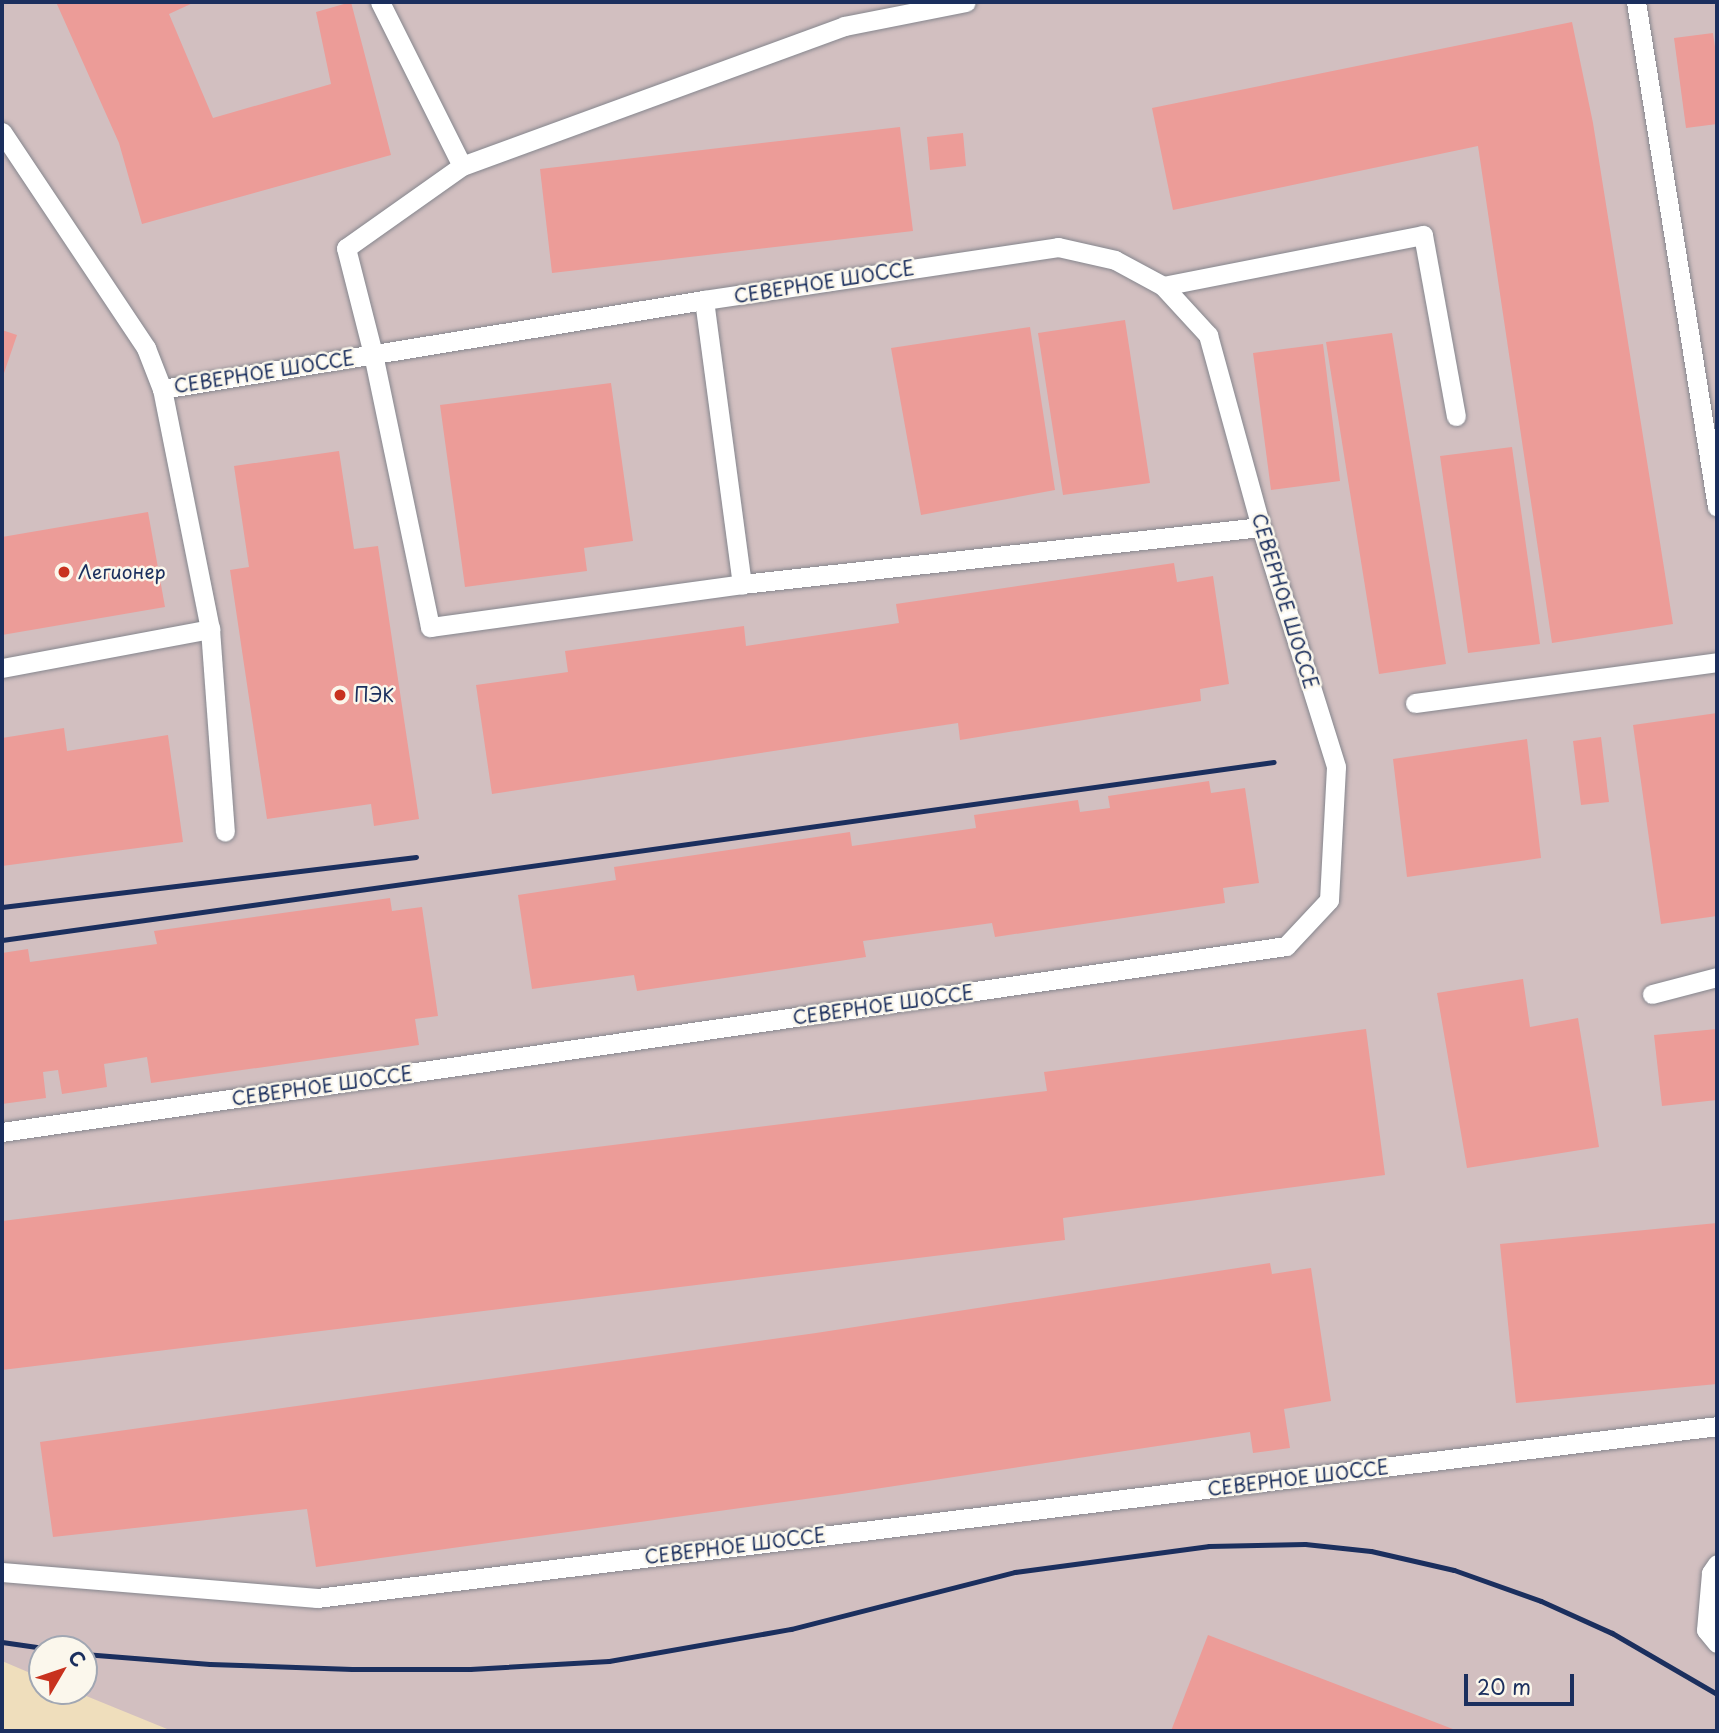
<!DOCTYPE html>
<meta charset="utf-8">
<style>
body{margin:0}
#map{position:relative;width:1719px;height:1733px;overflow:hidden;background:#efdebc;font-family:"Playpen Sans",sans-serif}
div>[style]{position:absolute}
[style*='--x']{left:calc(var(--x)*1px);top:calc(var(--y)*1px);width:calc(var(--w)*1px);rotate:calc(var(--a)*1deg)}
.industrial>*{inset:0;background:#d2bfc0}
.building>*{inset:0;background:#ec9c98}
.roads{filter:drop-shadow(0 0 2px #85868d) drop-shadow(0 0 2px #85868d)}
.service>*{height:19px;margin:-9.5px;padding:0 9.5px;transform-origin:9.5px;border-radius:9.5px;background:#fff}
.rail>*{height:5px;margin:-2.5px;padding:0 2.5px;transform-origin:2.5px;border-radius:2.5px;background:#1b2f5e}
.dots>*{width:19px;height:19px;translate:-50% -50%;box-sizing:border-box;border:4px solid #fbf7ec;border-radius:50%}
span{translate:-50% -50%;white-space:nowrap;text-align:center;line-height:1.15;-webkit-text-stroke:5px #fbf7ec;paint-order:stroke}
.street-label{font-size:19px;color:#1b2f5e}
.poi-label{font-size:19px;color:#1b2f5e}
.left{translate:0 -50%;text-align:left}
.frame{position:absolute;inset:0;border:4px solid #1b2f5e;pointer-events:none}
.north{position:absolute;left:28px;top:1635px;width:70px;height:70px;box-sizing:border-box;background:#fbf7ec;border:2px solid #a1a7b3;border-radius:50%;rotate:51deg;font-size:19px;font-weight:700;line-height:28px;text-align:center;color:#1b2f5e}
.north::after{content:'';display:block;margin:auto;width:24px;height:32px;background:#c8321e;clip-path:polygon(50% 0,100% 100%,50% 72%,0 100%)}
.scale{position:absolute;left:1464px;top:1674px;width:110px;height:32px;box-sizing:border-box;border:4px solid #1b2f5e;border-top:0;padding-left:9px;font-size:21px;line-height:24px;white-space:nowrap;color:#1b2f5e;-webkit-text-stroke:5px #fbf7ec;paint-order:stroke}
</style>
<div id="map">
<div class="industrial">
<div style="clip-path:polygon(2px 2px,1717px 2px,1717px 1731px,172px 1731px,74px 1691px,84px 1691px,84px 1649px,42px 1649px,42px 1678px,2px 1661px)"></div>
</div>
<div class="building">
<div style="clip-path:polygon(56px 2px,195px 2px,169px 14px,213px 118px,331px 84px,316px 12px,351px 2px,391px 155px,142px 224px,119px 143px)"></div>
<div style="clip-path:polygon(1572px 22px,1593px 123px,1673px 624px,1552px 643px,1478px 146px,1173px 210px,1152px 108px)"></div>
<div style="clip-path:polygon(1713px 33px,1717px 61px,1717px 124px,1686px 128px,1674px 38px)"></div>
<div style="clip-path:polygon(900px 127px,913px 231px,552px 273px,540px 169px)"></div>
<div style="clip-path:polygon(963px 133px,966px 166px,930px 170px,927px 137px)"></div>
<div style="clip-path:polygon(1125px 320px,1150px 483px,1063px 495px,1038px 333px)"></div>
<div style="clip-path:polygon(1030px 327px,1055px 490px,921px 515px,891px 348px)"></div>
<div style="clip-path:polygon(2px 330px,17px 335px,2px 379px)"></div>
<div style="clip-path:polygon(1392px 333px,1446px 664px,1379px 674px,1326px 342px)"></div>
<div style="clip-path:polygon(1323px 344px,1340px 481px,1271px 490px,1253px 353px)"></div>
<div style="clip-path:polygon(611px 383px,633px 541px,584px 548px,587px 571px,465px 587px,440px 405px)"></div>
<div style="clip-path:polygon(1512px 447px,1540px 644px,1468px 653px,1440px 456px)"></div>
<div style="clip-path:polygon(339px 451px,354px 549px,378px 546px,419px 819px,374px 826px,371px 804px,267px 819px,230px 570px,249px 567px,234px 466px)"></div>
<div style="clip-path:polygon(148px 512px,165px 607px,2px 635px,2px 537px)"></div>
<div style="clip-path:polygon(1174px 563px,1177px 582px,1213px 576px,1229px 684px,1200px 689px,1201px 701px,960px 740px,958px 723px,492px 794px,476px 685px,568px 672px,565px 651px,744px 626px,746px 646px,899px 623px,896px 604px)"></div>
<div style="clip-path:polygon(1717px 713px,1717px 916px,1661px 924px,1633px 725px)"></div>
<div style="clip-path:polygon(64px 728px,67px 751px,168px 735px,183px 842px,2px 866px,2px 738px)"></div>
<div style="clip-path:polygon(1601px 737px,1609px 802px,1581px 805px,1573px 741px)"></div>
<div style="clip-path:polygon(1527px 739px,1541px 858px,1407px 877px,1393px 759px)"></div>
<div style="clip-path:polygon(1209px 781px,1211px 793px,1245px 788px,1259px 883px,1223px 888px,1225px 903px,995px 937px,992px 923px,863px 941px,866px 957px,637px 991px,634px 975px,532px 989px,518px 895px,616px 880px,614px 867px,850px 832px,852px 846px,976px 828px,974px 815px,1078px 800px,1080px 812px,1110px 808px,1108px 796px)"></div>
<div style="clip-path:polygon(390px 898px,392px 911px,422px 907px,438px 1016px,415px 1019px,419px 1045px,151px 1083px,147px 1057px,104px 1064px,107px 1087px,62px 1094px,58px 1070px,43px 1072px,46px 1098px,2px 1104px,2px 953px,28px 949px,30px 962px,157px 944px,154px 931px)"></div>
<div style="clip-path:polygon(1523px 979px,1530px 1027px,1578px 1018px,1599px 1147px,1467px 1168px,1437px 993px)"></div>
<div style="clip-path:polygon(1366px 1029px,1385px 1175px,1063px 1218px,1065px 1240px,2px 1370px,2px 1221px,1047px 1091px,1044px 1072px)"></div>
<div style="clip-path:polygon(1717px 1029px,1717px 1100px,1662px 1106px,1654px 1035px)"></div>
<div style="clip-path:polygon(1717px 1223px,1717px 1384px,1516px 1403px,1500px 1244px)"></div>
<div style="clip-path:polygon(1270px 1263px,1272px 1274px,1311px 1268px,1331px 1401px,1284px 1409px,1290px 1448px,1253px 1453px,1250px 1432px,842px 1494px,316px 1567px,307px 1509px,53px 1537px,40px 1442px,816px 1333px)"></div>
<div style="clip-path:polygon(1208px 1635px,1458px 1731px,1171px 1731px)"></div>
</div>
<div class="roads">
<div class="service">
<div style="--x:380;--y:2;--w:183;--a:63.4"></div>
<div style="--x:462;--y:166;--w:142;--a:144.7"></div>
<div style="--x:346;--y:248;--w:109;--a:75.7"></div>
<div style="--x:373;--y:354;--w:279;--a:78.2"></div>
<div style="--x:430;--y:627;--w:315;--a:-7.8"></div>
<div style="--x:742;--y:584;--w:522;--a:-6.27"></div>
<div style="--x:1636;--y:2;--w:511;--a:80.89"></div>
<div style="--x:2;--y:132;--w:260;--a:56.3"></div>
<div style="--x:146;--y:348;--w:44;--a:68.7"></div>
<div style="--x:162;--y:389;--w:549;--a:-9.33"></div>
<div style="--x:704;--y:300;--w:358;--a:-8.5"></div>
<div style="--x:1058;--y:247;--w:58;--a:12.8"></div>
<div style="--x:1115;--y:260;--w:55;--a:28.4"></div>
<div style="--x:1163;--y:286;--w:67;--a:47.4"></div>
<div style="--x:1208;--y:335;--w:199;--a:74.6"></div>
<div style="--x:1261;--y:527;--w:251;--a:72.6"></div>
<div style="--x:1336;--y:767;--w:133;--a:93"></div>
<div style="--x:1329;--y:900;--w:63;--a:133.1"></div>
<div style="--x:1286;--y:946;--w:1297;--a:171.76"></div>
<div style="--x:462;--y:166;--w:407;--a:-20.1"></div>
<div style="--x:844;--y:26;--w:124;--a:-11.1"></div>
<div style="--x:1163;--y:286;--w:265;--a:-11.1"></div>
<div style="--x:1423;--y:235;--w:184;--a:79.7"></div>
<div style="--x:704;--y:300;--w:287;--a:82.4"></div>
<div style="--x:210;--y:629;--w:203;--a:85.8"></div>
<div style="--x:2;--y:668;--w:212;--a:-10.6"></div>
<div style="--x:210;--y:629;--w:245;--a:-101.3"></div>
<div style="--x:1415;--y:703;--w:305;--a:-7.7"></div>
<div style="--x:1652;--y:994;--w:67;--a:-14.7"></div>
<div style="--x:1717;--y:1564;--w:11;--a:124"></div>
<div style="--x:1711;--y:1573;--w:57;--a:95"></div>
<div style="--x:1706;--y:1630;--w:17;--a:50"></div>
<div style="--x:2;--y:1572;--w:316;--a:4.7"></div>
<div style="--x:317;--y:1598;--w:1411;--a:-7"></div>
</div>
</div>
<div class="rail">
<div style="--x:2;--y:907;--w:417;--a:-6.9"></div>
<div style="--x:2;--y:940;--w:1284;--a:-7.97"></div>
<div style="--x:2;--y:1642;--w:49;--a:8.3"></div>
<div style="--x:84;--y:1654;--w:126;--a:4.5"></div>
<div style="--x:210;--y:1664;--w:142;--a:2"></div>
<div style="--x:352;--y:1669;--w:118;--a:0"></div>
<div style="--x:470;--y:1669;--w:139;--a:-3.3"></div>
<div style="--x:609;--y:1661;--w:185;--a:-10"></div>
<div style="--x:791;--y:1629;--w:231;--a:-14.3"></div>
<div style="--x:1015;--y:1572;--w:196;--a:-7.6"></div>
<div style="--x:1209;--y:1546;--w:96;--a:-1.2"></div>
<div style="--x:1305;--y:1544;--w:66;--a:6.1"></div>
<div style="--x:1371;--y:1551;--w:85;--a:12.9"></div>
<div style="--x:1454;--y:1570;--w:92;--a:19.6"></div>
<div style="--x:1541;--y:1601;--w:78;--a:24.3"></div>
<div style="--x:1612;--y:1633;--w:121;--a:30.2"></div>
</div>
<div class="dots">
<div style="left:64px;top:572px;background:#c8321e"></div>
<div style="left:340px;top:695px;background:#c8321e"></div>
</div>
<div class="street-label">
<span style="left:824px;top:282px;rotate:-9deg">СЕВЕРНОЕ ШОССЕ</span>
<span style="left:264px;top:372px;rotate:-9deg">СЕВЕРНОЕ ШОССЕ</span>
<span style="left:1285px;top:601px;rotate:73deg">СЕВЕРНОЕ ШОССЕ</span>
<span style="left:883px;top:1005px;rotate:-8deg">СЕВЕРНОЕ ШОССЕ</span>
<span style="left:322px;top:1086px;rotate:-8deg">СЕВЕРНОЕ ШОССЕ</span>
<span style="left:1298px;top:1478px;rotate:-7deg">СЕВЕРНОЕ ШОССЕ</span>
<span style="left:735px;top:1546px;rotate:-7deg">СЕВЕРНОЕ ШОССЕ</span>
</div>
<div class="poi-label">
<span class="left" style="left:78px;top:572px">Легионер</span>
<span class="left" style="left:354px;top:695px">ПЭК</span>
</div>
<div class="frame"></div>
<div class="north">С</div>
<div class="scale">20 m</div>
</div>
